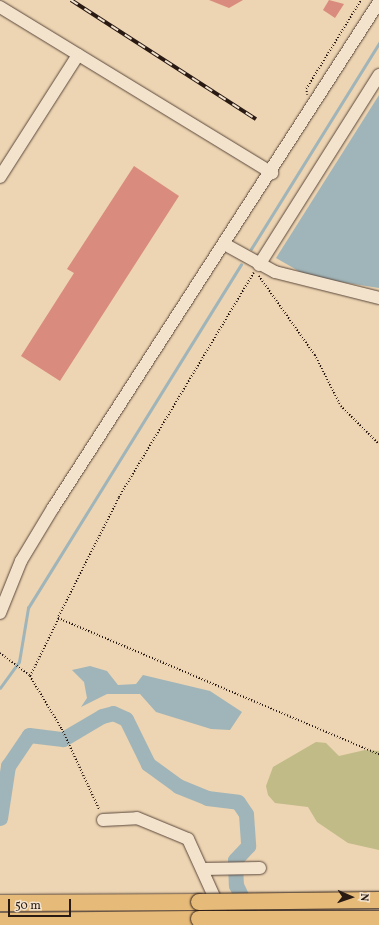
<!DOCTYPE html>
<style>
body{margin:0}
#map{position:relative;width:379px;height:925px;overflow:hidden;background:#edd4b2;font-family:Vollkorn,serif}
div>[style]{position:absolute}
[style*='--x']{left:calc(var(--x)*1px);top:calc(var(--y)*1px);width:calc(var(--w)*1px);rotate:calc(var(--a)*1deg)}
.green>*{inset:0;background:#c0bb87}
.water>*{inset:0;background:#a0b5b9}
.stream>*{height:2.5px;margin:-1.25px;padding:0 1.25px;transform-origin:1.25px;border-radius:1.25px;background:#a0b5b9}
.river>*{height:15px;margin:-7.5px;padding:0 7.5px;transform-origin:7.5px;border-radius:7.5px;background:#a0b5b9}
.building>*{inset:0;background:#d98c7d}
.path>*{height:1.5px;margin-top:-0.75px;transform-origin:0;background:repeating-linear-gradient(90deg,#291a14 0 1px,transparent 0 3px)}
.roads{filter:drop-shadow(0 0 1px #5a483c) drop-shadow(0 0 1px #5a483c)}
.minor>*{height:12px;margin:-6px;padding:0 6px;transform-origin:6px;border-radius:6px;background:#f3e3cd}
.major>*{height:16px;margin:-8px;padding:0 8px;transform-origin:8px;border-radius:8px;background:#e6ba79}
.rail>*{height:4px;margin-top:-2px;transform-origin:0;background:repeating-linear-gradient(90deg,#f3e3cd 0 8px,#291a14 0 16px);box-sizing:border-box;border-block:1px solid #291a14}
.bridges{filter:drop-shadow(0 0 1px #291a14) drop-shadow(0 0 1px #291a14)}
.major-bridge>*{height:16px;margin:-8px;padding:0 8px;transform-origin:8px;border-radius:8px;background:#e6ba79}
span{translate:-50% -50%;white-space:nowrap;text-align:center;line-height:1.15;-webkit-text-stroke:4px #f3e3cd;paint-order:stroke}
.north{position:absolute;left:331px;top:877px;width:40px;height:40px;-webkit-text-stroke:3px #f3e3cd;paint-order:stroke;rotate:92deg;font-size:11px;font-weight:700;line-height:16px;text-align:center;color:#291a14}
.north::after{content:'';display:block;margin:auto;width:14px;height:18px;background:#291a14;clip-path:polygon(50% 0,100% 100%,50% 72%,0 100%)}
.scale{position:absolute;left:8px;top:899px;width:63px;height:18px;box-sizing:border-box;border:2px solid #291a14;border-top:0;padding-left:5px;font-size:12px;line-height:14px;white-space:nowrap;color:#291a14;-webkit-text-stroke:3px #f3e3cd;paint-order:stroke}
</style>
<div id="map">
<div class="green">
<div style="clip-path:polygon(316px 742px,326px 743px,339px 756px,365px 750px,379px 751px,379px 850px,348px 843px,317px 822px,308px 807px,275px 803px,268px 795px,266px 786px,273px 767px)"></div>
</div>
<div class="water">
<div style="clip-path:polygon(379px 95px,379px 288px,309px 277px,276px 258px)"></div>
<div style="clip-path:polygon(90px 666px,107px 671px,118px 685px,136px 684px,143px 675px,210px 691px,242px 712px,230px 730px,211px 729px,156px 712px,140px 694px,107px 694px,81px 707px,87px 698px,84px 682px,72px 670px)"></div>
</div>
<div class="stream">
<div style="--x:251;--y:249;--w:243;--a:-58.1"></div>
<div style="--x:0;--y:688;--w:32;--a:-54"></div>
<div style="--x:19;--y:662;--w:55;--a:-80.5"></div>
<div style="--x:28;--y:608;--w:404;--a:-58.2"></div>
</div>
<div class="river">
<div style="--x:0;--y:818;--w:53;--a:-81.3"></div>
<div style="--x:8;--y:766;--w:37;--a:-56"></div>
<div style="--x:29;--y:735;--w:34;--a:7"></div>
<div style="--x:63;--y:739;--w:45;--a:-30.5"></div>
<div style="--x:102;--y:716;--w:11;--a:-15"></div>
<div style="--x:113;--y:713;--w:14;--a:25"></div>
<div style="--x:126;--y:719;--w:50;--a:63.9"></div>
<div style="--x:148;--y:764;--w:37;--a:36"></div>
<div style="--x:178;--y:786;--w:31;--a:22"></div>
<div style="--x:207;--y:798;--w:31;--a:7"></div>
<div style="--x:238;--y:802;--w:14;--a:56"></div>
<div style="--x:246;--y:814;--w:32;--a:86"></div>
<div style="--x:248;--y:846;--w:19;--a:133"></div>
<div style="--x:235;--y:860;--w:25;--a:88"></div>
<div style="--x:236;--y:885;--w:44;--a:64.6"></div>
</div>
<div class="building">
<div style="clip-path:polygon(209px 0,243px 0,229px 8px)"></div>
<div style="clip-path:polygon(329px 0,344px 4px,335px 18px,323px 10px)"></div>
<div style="clip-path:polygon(134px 166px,179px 196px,60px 381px,21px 356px,74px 273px,67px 269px)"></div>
</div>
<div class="path">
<div style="--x:307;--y:95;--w:6;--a:-99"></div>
<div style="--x:306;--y:89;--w:105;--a:-58.3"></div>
<div style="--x:254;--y:273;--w:262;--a:121"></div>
<div style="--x:119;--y:498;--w:135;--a:116.9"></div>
<div style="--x:58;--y:618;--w:349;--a:23"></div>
<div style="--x:259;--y:276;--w:97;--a:54.7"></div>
<div style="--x:315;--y:355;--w:57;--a:63"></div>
<div style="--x:341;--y:406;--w:54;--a:45"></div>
<div style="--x:0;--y:653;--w:38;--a:37"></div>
<div style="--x:30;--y:676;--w:62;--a:58.9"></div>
<div style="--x:62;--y:729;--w:90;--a:65.1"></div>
<div style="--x:30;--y:676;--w:64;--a:-63.8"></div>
</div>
<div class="roads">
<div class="minor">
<div style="--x:0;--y:7;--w:319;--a:31.4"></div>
<div style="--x:0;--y:177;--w:145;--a:-57.4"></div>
<div style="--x:226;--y:245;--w:56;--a:28.9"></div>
<div style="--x:275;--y:272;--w:107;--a:14"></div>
<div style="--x:259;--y:265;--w:225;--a:-57.7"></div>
<div style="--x:0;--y:613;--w:56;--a:-68"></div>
<div style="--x:21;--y:561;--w:62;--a:-58.9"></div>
<div style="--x:53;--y:508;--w:602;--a:-57.21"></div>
<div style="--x:103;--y:820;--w:34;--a:-3"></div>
<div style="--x:137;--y:818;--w:55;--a:22.4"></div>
<div style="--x:188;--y:839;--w:94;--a:65.6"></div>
<div style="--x:203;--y:869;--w:57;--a:-1"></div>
</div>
<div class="major">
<div style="--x:0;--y:903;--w:199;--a:-0.3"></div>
<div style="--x:0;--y:921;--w:199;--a:-0.6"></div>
</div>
</div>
<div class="rail">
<div style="--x:71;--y:0;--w:220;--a:32.8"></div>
</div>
<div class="bridges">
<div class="major-bridge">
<div style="--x:199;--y:902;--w:180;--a:-0.6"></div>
<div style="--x:199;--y:919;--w:180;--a:0"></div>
</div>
</div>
<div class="north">N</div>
<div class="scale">50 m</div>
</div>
